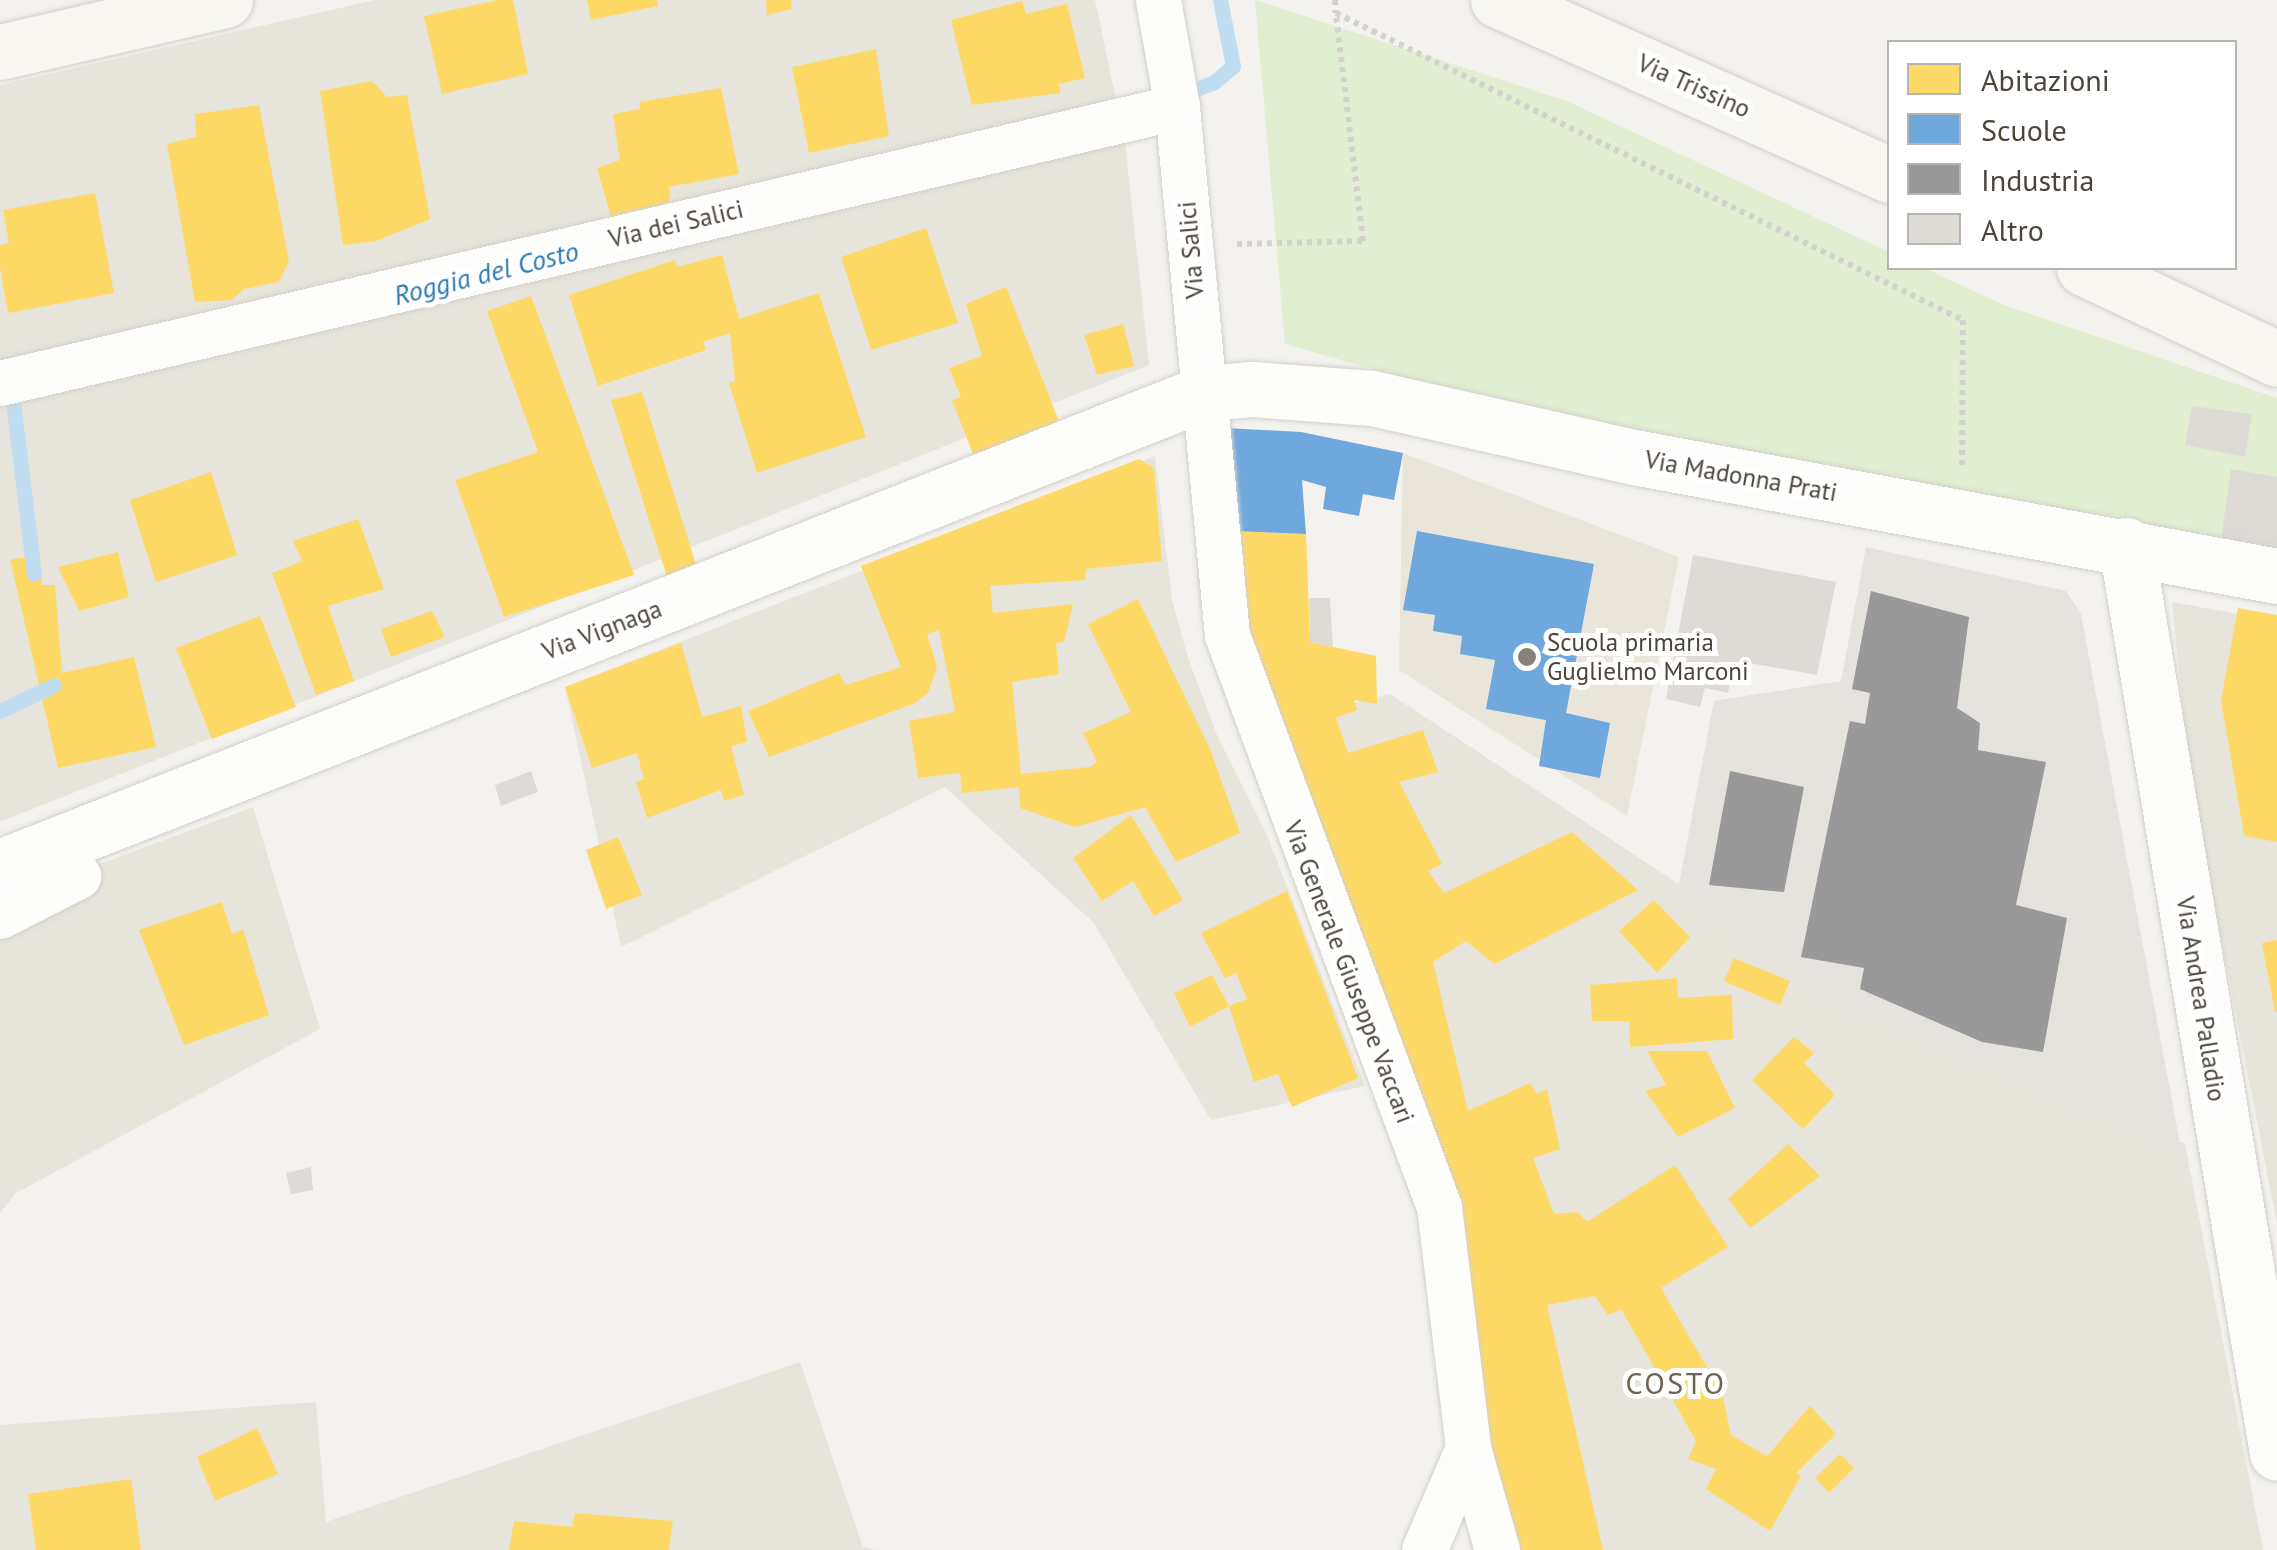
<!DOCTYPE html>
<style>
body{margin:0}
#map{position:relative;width:2277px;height:1550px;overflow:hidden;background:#f4f2ee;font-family:"PT Sans",sans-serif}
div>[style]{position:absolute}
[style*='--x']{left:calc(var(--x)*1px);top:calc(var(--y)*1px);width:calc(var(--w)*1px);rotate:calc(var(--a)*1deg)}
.residential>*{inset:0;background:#e7e4dc}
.industrial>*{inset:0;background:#e6e2de}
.education>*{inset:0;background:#eae5da}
.green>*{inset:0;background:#e1eecf}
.homes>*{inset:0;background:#ffd966}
.schools>*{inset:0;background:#6fa8dc}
.industry>*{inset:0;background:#999}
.stream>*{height:15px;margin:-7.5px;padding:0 7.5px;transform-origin:7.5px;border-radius:7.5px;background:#c0ddf1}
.building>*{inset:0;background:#dedbd6}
.path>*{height:6px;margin-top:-3px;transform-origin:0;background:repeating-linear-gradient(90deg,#d3d2cc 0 5px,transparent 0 10px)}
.roads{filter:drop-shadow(0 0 2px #d2d0cb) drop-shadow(0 0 2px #d2d0cb)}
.minor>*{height:45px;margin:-22.5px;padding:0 22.5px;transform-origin:22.5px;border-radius:22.5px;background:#fdfdfc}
.tertiary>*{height:55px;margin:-27.5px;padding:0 27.5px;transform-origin:27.5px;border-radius:27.5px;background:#fdfdfc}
.secondary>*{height:55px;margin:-27.5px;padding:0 27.5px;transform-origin:27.5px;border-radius:27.5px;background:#f7f6f1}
.dots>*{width:28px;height:28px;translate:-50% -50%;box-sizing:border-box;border:5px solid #fff;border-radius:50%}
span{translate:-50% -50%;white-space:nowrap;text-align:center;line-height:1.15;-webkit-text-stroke:10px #fff;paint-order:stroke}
.street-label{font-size:25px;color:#4b4439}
.poi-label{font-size:25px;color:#4b4439}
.left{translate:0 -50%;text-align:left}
.water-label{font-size:28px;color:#2e7ab2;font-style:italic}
.quarter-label{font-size:30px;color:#6e6250;letter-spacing:2.5px}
.legend{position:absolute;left:1887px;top:40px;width:350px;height:230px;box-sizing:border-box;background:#fff;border:2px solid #b7b4b0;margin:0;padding:12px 18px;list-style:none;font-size:30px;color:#4b4439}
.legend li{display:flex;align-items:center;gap:20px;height:50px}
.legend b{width:50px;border:2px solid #b7b4b0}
</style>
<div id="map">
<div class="residential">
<div style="clip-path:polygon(375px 0,1095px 0,1125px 142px,1149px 365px,0 822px,0 85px)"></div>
<div style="clip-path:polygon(1155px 456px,1172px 600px,1188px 658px,1217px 735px,1267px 835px,1365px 1086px,1211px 1120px,1094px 923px,945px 787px,621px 947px,565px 687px)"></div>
<div style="clip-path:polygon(2172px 602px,2277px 621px,2277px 1224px,2190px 780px)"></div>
<div style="clip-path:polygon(1390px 694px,1679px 884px,1784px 978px,2185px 1144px,2263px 1550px,1492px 1550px,1502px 1528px,1291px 718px)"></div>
<div style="clip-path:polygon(253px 807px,320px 1029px,16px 1193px,0 1213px,0 901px)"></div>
<div style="clip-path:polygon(800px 1362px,863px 1547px,877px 1550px,0 1550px,0 1425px,316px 1402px,326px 1522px)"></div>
</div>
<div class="industrial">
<div style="clip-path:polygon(1866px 547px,2066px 591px,2081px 614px,2181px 1149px,1784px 978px,1679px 884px,1714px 701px,1841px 681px)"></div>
</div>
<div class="education">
<div style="clip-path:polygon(1403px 453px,1679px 557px,1627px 816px,1399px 670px)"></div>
</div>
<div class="green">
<div style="clip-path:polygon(1255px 0,1569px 102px,1889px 252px,1890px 268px,1924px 268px,2004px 305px,2277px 398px,2277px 562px,1572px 426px,1285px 344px)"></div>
</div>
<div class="homes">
<div style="clip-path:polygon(498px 0,513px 0,528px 74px,442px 94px,424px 16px)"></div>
<div style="clip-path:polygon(587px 0,657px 0,658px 6px,591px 20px)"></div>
<div style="clip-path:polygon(766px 0,791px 0,792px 9px,767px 15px)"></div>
<div style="clip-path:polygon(1022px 1px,1026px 14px,1067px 4px,1085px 78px,1059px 84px,1060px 93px,972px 105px,951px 20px)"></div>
<div style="clip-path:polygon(876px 49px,889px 136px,809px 153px,792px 67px)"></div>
<div style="clip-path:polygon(372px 81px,387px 97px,407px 95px,430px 219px,376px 241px,343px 245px,320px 91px)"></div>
<div style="clip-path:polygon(721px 88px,739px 174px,669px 187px,670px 202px,611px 216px,597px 168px,620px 160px,613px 114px,640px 109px,639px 102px)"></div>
<div style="clip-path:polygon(259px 105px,289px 261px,279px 282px,244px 289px,232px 300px,195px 302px,167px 144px,196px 137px,195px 114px)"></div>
<div style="clip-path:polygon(95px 193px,114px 293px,8px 313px,0 267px,0 245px,9px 243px,3px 210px)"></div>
<div style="clip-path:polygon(926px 228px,958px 323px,871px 350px,841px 257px)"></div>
<div style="clip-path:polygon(722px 255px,739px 319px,819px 293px,866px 437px,757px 473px,729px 383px,735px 381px,730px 333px,703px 342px,706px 350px,598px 386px,569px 295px,675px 260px,677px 267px)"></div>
<div style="clip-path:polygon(1006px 287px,1066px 439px,978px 467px,952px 400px,961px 397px,949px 368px,982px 356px,966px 304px)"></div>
<div style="clip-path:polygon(531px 296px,634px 575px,504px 617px,455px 480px,538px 452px,487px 311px)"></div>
<div style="clip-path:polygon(1123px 324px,1134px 366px,1097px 375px,1084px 335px)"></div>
<div style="clip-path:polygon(642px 392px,698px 571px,668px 580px,611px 400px)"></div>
<div style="clip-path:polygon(1139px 459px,1154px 468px,1162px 561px,1086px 569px,1085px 580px,990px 586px,993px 613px,1073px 604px,1064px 642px,1056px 643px,1059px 674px,1012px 682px,1021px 774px,1090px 767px,1097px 762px,1083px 733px,1131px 712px,1088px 624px,1138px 599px,1210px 749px,1240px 833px,1176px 862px,1145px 807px,1075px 827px,1020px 808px,1019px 787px,962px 793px,960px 773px,918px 778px,909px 721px,955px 712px,939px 630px,927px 634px,937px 667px,928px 693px,913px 704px,769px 757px,748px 711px,839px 673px,846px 685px,901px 667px,861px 566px)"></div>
<div style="clip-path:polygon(211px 472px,237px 555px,156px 582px,130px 500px)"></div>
<div style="clip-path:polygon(358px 519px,384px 589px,328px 606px,354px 681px,316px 695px,272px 573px,302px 561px,293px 541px)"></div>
<div style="clip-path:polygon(1233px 531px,1306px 534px,1310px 642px,1376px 656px,1377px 704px,1354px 700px,1357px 710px,1336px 718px,1348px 753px,1423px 730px,1438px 772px,1399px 782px,1442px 864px,1428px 871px,1444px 893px,1572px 832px,1638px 890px,1494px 964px,1466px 941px,1433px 962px,1468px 1111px,1530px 1083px,1537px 1094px,1547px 1089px,1560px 1149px,1533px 1158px,1554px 1214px,1578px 1212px,1587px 1222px,1675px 1165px,1728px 1247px,1661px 1288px,1722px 1393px,1731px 1435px,1767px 1456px,1810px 1406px,1836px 1434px,1796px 1473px,1801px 1476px,1770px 1531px,1706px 1489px,1716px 1469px,1688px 1459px,1696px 1441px,1621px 1309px,1608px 1315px,1595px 1296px,1547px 1305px,1603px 1550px,1504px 1550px,1465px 1281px,1242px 651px)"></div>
<div style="clip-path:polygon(118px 552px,129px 597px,79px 611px,58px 567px)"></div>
<div style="clip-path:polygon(40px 556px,42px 585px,55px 585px,62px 673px,134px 657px,156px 747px,58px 768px,10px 559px)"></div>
<div style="clip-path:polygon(2238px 608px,2277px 615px,2277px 842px,2244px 836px,2221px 700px)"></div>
<div style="clip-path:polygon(432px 611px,445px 637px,391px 657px,381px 629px)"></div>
<div style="clip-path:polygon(260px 616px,296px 707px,212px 739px,176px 648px)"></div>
<div style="clip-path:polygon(681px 643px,702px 717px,741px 706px,747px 742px,731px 746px,744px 795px,724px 801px,721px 790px,647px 818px,636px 782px,644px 779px,637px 753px,592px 768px,565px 687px)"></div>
<div style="clip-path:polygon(1131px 815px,1183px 900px,1154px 916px,1133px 881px,1102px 901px,1073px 858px)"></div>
<div style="clip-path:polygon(618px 837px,642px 895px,606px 909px,586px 850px)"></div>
<div style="clip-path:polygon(1287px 891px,1358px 1078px,1292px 1107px,1278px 1074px,1254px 1082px,1229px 1006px,1247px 999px,1236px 973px,1225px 978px,1201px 933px)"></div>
<div style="clip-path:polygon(1654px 900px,1690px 937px,1657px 973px,1619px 931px)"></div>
<div style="clip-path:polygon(222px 902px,232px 934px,243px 929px,269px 1015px,184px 1045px,139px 930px)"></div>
<div style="clip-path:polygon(2277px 940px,2277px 1012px,2275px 1013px,2262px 943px)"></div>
<div style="clip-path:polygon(1734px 958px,1790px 981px,1780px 1005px,1724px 981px)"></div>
<div style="clip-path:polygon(1212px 975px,1229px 1006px,1190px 1027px,1174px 993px)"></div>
<div style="clip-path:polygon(1677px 978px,1678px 998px,1732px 995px,1733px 1039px,1630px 1047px,1629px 1021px,1592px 1021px,1590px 985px)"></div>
<div style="clip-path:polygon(1794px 1037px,1814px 1053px,1804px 1063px,1835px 1095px,1803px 1129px,1752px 1080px)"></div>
<div style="clip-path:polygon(1647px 1051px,1707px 1051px,1735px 1108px,1678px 1137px,1645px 1091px,1666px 1085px)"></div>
<div style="clip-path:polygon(1788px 1144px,1820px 1176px,1750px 1228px,1728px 1199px)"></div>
<div style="clip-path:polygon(257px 1428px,278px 1474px,215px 1501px,197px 1457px)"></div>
<div style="clip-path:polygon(1840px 1454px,1854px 1468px,1829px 1493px,1815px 1478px)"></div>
<div style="clip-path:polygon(131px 1479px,141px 1550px,36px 1550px,28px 1494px)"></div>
<div style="clip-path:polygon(575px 1513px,673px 1521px,669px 1550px,509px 1550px,514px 1521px,572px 1527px)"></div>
</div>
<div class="schools">
<div style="clip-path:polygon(1225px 428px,1301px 432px,1403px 453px,1394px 500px,1363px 494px,1359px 516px,1323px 509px,1326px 487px,1302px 480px,1306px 534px,1233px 531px)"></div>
<div style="clip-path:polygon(1417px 531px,1594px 564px,1566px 713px,1610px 723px,1600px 778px,1539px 766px,1546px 720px,1486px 709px,1495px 660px,1460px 654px,1462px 636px,1433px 631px,1435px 615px,1403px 610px)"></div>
</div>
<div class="industry">
<div style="clip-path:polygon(1871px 591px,1969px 617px,1957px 708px,1980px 723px,1978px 750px,2046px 762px,2016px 905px,2067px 918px,2043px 1052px,1982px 1042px,1860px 989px,1864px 968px,1801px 957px,1850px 721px,1865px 724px,1870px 693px,1852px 689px)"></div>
<div style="clip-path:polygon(1730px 771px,1804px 787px,1784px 892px,1709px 885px)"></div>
</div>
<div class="stream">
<div style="--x:1182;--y:94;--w:33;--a:-20"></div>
<div style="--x:1213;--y:83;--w:26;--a:-40"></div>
<div style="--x:1233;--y:66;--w:67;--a:-101.1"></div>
<div style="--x:22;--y:391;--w:10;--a:169"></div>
<div style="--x:12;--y:393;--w:182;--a:83.1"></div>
<div style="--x:0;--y:711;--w:60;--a:-25.7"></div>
</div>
<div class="building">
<div style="clip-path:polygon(2192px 406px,2252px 414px,2245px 457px,2185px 445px)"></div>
<div style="clip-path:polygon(2231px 469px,2277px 477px,2277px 557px,2220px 547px)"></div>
<div style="clip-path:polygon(1693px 555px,1836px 582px,1817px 675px,1744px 662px,1743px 670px,1732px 670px,1728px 693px,1705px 688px,1700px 707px,1666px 699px)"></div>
<div style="clip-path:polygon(1309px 598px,1330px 598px,1333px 647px,1310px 642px)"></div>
<div style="clip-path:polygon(531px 771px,538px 792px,501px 806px,495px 785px)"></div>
<div style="clip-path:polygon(311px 1167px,313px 1190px,291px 1194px,286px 1173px)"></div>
</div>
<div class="path">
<div style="--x:1335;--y:0;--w:13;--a:86"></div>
<div style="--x:1336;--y:13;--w:698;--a:26.09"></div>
<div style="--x:1963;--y:320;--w:147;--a:90.4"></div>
<div style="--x:1237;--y:244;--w:126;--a:-1.4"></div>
<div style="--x:1363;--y:241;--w:230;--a:-96.8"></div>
</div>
<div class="roads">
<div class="minor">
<div style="--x:1158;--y:0;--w:109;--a:79.9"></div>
<div style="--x:1177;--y:107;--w:530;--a:84.59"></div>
<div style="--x:1227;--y:635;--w:610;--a:69.66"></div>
<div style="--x:1439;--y:1207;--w:243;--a:83.1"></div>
<div style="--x:1468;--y:1448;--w:106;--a:74.1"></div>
<div style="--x:0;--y:383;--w:1209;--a:-13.2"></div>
<div style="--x:0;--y:916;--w:88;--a:-27.1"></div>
<div style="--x:78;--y:876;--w:38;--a:-122"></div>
<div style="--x:1424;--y:1550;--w:111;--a:-66.7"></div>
</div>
<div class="tertiary">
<div style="--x:2126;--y:545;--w:920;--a:80.56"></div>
<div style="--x:0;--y:867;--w:1294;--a:-21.49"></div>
<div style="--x:1204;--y:393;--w:48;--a:-4.8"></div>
<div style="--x:1252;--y:389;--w:120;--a:4.3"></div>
<div style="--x:1372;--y:398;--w:274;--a:12.7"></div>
<div style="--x:1639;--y:458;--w:649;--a:10.48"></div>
</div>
<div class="secondary">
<div style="--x:1498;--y:0;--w:429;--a:24.1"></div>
<div style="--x:0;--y:52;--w:231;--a:-13"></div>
<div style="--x:2084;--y:268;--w:213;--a:25.2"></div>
</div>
</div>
<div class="dots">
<div style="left:1527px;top:657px;background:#868178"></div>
</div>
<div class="street-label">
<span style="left:1694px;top:86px;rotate:24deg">Via Trissino</span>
<span style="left:676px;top:224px;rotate:-13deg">Via dei Salici</span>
<span style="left:1191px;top:250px;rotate:-95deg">Via Salici</span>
<span style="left:1741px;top:476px;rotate:10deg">Via Madonna Prati</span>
<span style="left:602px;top:630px;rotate:-21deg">Via Vignaga</span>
<span style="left:1349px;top:972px;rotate:69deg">Via Generale Giuseppe Vaccari</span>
<span style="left:2201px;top:999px;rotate:81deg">Via Andrea Palladio</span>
</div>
<div class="poi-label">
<span class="left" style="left:1547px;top:657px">Scuola primaria<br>Guglielmo Marconi</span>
</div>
<div class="water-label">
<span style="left:486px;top:273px;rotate:-14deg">Roggia del Costo</span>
</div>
<div class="quarter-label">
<span style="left:1676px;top:1383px">COSTO</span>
</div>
<ul class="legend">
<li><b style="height:28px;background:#ffd966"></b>Abitazioni</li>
<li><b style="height:28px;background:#6fa8dc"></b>Scuole</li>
<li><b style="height:28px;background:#999"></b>Industria</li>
<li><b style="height:28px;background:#dedbd6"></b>Altro</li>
</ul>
</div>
